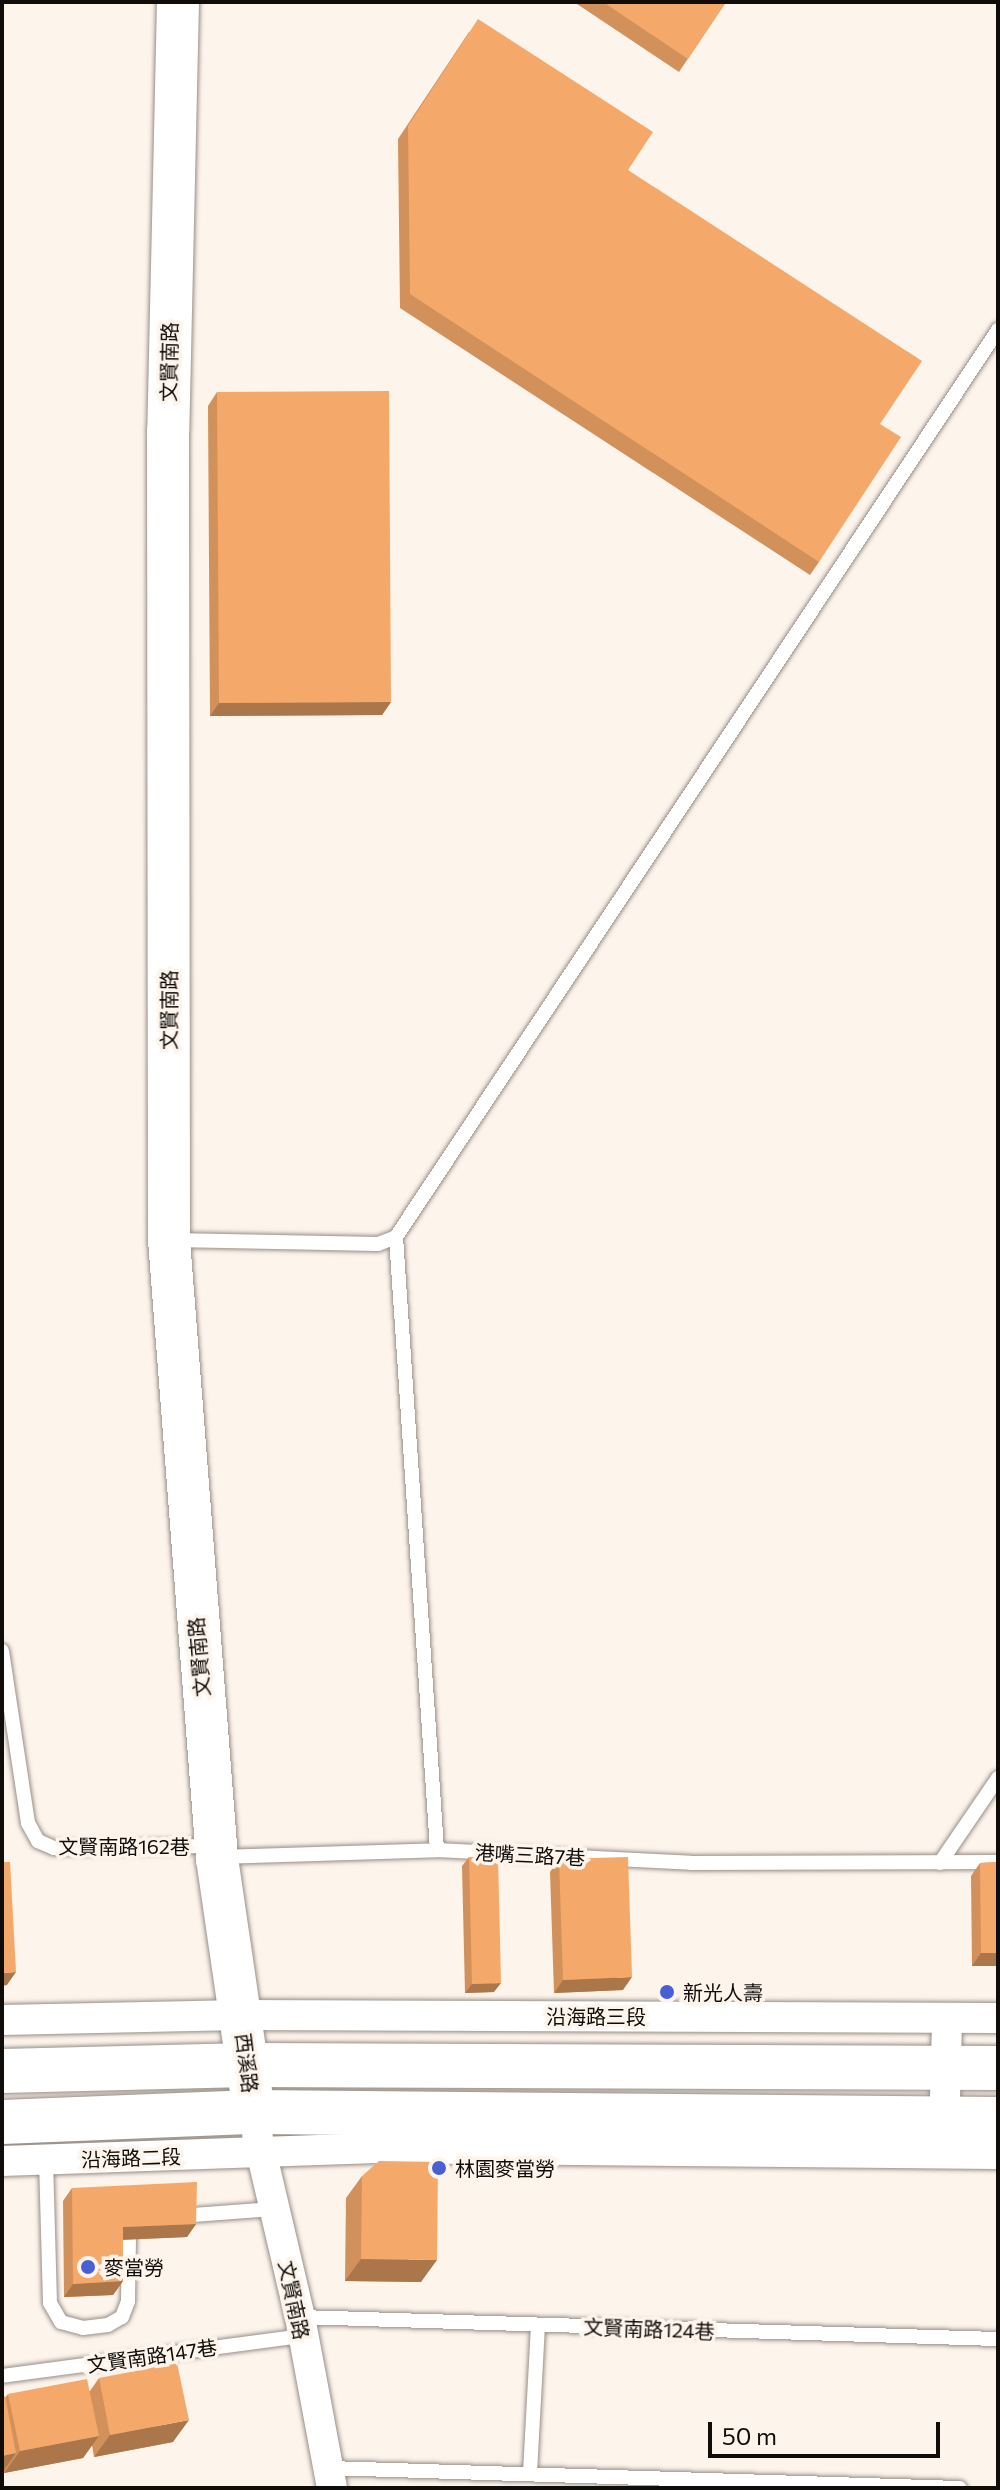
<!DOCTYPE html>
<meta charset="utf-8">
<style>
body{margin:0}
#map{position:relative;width:1000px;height:2490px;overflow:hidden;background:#fdf4ec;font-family:Commissioner,"Noto Sans TC",sans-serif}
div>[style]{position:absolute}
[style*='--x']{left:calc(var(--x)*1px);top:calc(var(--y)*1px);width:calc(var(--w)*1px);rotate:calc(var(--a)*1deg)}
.roads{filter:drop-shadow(0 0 2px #978e87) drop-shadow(0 0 2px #978e87)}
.lane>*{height:14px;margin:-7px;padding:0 7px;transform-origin:7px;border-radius:7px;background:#fff}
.street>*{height:30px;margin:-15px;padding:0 15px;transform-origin:15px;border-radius:15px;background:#fff}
.secondary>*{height:42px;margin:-21px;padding:0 21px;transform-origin:21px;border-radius:21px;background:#fff}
.primary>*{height:44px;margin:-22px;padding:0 22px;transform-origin:22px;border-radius:22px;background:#fff}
.wall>*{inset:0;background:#d2905b}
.shaded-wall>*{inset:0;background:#ab764a}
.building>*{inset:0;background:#f4a86a}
.dots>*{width:22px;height:22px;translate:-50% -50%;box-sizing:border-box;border:4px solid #fdf4ec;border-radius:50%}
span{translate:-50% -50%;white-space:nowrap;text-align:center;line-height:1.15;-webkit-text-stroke:7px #fdf4ec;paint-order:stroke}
.street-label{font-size:20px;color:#0f0c09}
.poi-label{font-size:20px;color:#0f0c09}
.left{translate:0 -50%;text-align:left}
.frame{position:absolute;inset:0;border:4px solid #0f0c09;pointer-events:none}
.scale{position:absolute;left:708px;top:2422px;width:232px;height:36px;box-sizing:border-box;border:4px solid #0f0c09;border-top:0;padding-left:10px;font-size:24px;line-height:28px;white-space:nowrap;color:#0f0c09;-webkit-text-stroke:6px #fdf4ec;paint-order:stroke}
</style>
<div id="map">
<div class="roads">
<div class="lane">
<div style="--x:396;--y:1237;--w:614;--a:86.17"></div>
<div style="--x:173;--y:1240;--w:205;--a:1.1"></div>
<div style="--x:378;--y:1244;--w:19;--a:-21"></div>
<div style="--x:396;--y:1237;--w:1089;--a:-56.43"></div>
<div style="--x:2;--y:1651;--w:174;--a:81.4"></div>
<div style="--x:28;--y:1823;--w:21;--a:61"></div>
<div style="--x:38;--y:1841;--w:17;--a:24"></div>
<div style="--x:54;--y:1848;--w:157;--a:-0.7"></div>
<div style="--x:219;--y:1857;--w:218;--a:-1.8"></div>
<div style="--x:437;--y:1850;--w:254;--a:2.9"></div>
<div style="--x:691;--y:1863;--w:307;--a:-0.2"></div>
<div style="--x:940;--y:1863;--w:103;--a:-55.7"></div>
<div style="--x:46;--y:2160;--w:143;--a:88.4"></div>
<div style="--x:50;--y:2303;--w:22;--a:60"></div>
<div style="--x:61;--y:2322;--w:23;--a:15"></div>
<div style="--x:83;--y:2328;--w:25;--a:-7"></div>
<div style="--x:108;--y:2325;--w:16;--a:-30"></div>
<div style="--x:122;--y:2317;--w:17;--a:-69"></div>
<div style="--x:128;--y:2301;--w:66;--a:-89.1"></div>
<div style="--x:129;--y:2235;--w:14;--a:-54"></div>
<div style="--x:180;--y:2216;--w:93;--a:-4.3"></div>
<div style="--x:300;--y:2317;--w:698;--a:1.81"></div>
<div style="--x:2;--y:2376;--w:302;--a:-7.6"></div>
<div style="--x:329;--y:2468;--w:631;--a:1.82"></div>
<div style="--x:530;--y:2473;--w:148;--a:-86.9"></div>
</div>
<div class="street">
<div style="--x:2;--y:2020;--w:239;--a:-1.2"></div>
<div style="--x:241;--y:2015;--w:757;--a:0.23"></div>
<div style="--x:257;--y:2134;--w:188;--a:76.8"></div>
<div style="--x:300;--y:2317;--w:174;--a:79.4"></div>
<div style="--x:944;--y:2136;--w:118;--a:-88.5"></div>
<div style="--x:2;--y:2161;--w:367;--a:-2"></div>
<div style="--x:369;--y:2148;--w:629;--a:0.55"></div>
</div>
<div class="secondary">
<div style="--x:178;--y:2;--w:429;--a:91.3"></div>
<div style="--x:168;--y:431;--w:809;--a:89.93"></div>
<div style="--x:169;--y:1240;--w:620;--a:85.56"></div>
<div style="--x:217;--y:1858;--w:257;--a:81.7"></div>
</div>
<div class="primary">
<div style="--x:2;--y:2071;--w:245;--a:-1.4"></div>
<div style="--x:247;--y:2065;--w:751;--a:0.23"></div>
<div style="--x:2;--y:2122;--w:252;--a:-2.3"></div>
<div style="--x:254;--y:2112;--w:744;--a:0.54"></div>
</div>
</div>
<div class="wall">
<div style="clip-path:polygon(574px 2px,726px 2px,679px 72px)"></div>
<div style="clip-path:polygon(469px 32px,628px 170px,880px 424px,819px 562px,810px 575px,400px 308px,398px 139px)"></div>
<div style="clip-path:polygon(217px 392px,391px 702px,382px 715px,210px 716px,208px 406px)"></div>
<div style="clip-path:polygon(469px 1857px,494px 1992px,465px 1993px,462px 1866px)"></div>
<div style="clip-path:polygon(559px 1859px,623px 1990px,554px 1993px,550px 1872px)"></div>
<div style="clip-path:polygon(998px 1862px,998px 1966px,972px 1966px,971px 1876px,980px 1863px)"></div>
<div style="clip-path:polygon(362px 2176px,421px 2282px,345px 2281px,346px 2198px)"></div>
<div style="clip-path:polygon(72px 2188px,196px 2224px,187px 2237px,123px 2240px,123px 2281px,113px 2295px,64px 2297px,63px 2201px)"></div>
<div style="clip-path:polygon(99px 2378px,173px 2442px,94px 2457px,92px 2445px,83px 2458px,4px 2473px,4px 2471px,2px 2473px,2px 2397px,5px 2398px,8px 2394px,90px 2391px)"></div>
</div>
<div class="shaded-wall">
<div style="clip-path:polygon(391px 702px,382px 715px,210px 716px,219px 703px)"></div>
<div style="clip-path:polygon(981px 1953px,998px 1953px,998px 1966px,972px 1966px)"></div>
<div style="clip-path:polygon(16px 1972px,7px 1985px,2px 1986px,2px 1973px)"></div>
<div style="clip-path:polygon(632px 1977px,623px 1990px,554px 1993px,563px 1980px)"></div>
<div style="clip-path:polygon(501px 1983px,494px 1992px,465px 1993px,472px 1984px)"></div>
<div style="clip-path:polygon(196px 2224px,187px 2237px,113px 2240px,123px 2227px)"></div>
<div style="clip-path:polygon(361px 2259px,437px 2260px,421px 2282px,345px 2281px)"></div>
<div style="clip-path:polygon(123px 2281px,113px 2295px,64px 2297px,73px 2284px)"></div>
<div style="clip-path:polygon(189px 2420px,173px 2442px,94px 2457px,110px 2435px)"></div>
<div style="clip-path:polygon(99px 2436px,83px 2458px,4px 2473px,20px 2451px)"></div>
<div style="clip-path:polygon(16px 2453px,2px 2473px,2px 2456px)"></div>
</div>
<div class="building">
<div style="clip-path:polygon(603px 2px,726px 2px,688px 59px)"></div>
<div style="clip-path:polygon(478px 19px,653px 132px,628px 170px,922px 361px,880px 424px,901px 437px,819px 562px,410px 294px,408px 126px)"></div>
<div style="clip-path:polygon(389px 391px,391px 702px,219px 703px,217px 392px)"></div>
<div style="clip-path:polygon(498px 1856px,501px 1983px,472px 1984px,469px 1857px)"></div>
<div style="clip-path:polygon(628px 1857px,632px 1977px,563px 1980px,559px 1859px)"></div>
<div style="clip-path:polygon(2px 1862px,10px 1862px,16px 1972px,2px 1973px)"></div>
<div style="clip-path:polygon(998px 1862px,998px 1953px,981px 1953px,980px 1863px)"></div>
<div style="clip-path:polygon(379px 2161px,438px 2162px,437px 2260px,361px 2259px,362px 2176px)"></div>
<div style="clip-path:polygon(197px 2182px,196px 2224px,123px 2227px,123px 2281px,73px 2284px,72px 2188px)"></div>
<div style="clip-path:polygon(177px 2363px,189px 2420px,110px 2435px,99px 2378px)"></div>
<div style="clip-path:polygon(87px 2379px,99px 2436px,20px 2451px,8px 2394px)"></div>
<div style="clip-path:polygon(5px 2396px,16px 2453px,2px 2456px,2px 2397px)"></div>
</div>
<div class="dots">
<div style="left:667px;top:1992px;background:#4860d4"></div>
<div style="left:439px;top:2168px;background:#4860d4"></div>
<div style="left:88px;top:2267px;background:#4860d4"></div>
</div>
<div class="street-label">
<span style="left:169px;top:362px;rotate:-89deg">文賢南路</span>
<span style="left:169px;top:1010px;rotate:-90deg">文賢南路</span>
<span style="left:199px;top:1657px;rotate:-95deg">文賢南路</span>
<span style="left:124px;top:1846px">文賢南路162巷</span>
<span style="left:530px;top:1855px;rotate:3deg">港嘴三路7巷</span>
<span style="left:596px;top:2016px">沿海路三段</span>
<span style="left:247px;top:2063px;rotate:83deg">西溪路</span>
<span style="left:131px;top:2158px;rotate:-2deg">沿海路二段</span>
<span style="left:294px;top:2300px;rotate:78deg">文賢南路</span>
<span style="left:649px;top:2329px;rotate:2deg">文賢南路124巷</span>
<span style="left:152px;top:2356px;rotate:-8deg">文賢南路147巷</span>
</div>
<div class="poi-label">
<span class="left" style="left:683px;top:1992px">新光人壽</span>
<span class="left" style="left:455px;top:2168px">林園麥當勞</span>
<span class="left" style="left:104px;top:2267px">麥當勞</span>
</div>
<div class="frame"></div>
<div class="scale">50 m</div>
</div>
